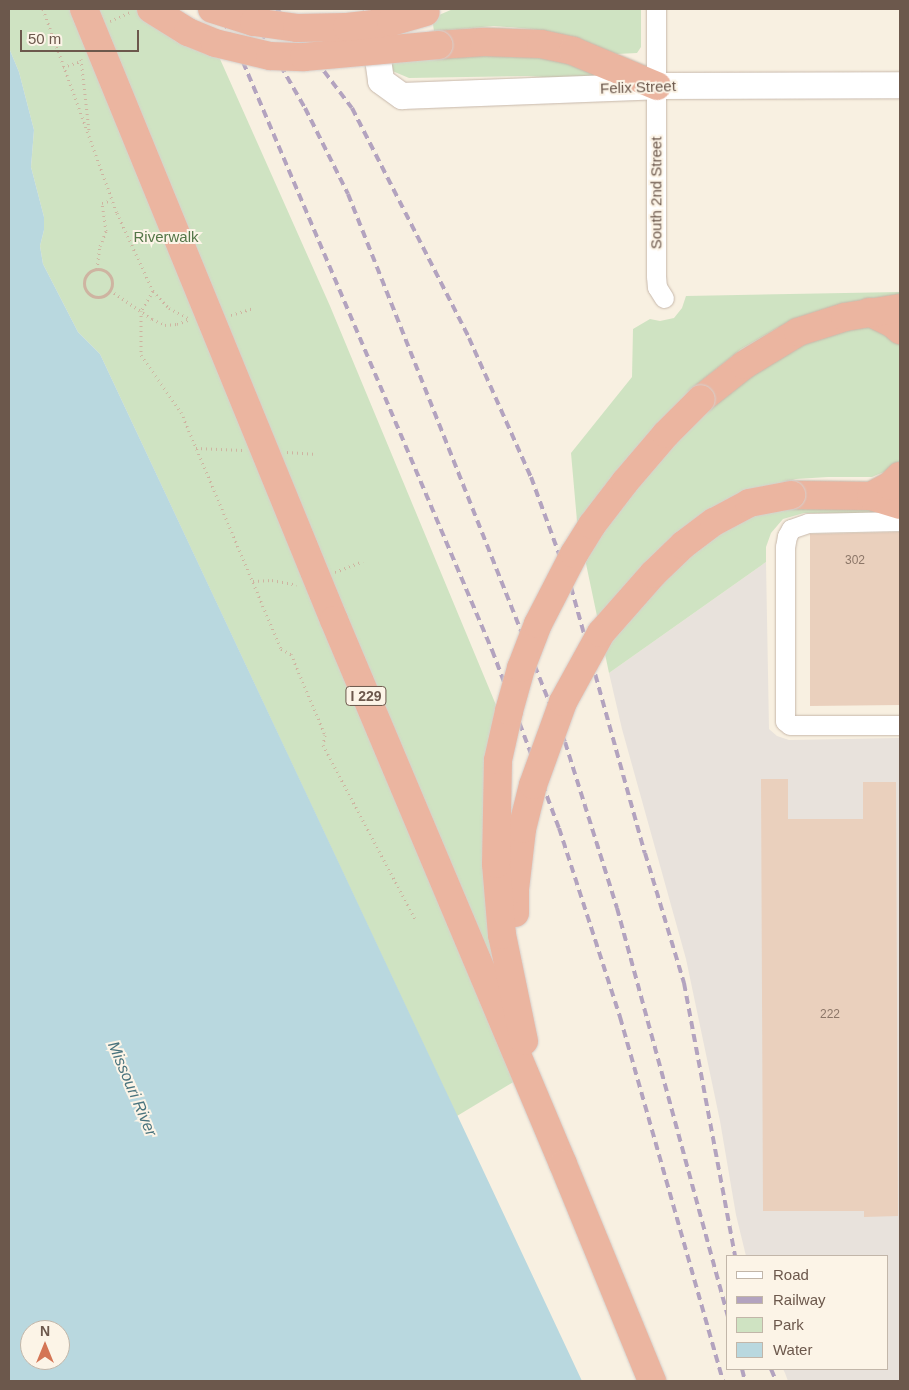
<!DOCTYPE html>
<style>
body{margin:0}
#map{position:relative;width:909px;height:1390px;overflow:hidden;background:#f8f0e1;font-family:Helvetica,sans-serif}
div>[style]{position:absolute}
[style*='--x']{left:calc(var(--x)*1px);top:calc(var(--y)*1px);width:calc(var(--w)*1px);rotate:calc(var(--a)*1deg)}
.industrial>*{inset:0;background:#e8e2dc}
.green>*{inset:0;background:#cfe3c2}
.water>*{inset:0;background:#b9d8df}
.building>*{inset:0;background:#ead0bd}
.path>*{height:3px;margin-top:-1.5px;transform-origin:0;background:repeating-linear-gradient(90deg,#ceb4a1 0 1px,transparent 0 5px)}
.path>.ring{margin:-1.5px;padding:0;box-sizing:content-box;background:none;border:3px solid #ceb4a1;border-radius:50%}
.roads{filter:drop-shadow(0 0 1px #c7b8ab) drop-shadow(0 0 1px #c7b8ab)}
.street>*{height:19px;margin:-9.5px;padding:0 9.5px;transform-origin:9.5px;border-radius:9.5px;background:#fff}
.secondary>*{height:26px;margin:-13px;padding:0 13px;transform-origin:13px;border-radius:13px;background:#fff}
.highway>*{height:28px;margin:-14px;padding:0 14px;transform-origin:14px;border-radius:14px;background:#ebb5a0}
.rail>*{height:4px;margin-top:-2px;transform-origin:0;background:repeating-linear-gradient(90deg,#b3a3bf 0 8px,transparent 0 13px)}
.bridges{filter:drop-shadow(0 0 1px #d6d0cd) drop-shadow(0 0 1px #d6d0cd)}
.highway-bridge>*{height:28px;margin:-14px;padding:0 14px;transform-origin:14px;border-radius:14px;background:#ebb5a0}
span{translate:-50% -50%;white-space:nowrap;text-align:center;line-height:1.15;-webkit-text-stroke:4px #fcf4e7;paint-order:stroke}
.number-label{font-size:12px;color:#8c7668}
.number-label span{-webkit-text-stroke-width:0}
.shield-label span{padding:1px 4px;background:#fcf4e7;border:1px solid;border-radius:4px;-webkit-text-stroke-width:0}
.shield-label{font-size:14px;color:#6c584c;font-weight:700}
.street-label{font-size:15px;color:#6c584c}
.park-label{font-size:15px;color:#547648}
.water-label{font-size:16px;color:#49737d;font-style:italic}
.frame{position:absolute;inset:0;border:10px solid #6c584c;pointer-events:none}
.legend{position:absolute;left:726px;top:1255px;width:162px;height:115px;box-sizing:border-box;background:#fcf4e7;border:1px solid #c2b6a9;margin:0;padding:6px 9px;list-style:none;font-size:15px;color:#6c584c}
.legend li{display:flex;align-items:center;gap:10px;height:25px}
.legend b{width:25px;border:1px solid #c2b6a9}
.north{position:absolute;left:20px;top:1320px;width:50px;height:50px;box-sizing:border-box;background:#fcf4e7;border:1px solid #c2b6a9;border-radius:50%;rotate:0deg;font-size:14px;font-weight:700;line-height:20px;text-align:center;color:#6c584c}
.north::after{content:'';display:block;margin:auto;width:18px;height:22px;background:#d47555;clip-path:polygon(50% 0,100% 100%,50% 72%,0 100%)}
.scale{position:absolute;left:20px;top:30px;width:119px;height:22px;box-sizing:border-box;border:2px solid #6c584c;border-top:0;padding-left:6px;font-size:15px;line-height:18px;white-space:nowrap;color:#6c584c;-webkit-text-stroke:4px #fcf4e7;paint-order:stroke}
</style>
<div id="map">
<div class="industrial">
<div style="clip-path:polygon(766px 562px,769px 729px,777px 736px,789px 740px,900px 738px,900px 1381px,788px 1381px,785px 1373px,783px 1369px,888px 1369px,888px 1256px,746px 1256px,736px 1215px,720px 1121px,686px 959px,622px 729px,609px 673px)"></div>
</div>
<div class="green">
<div style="clip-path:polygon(9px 9px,148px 9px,216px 50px,330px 306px,496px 705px,489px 764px,515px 1081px,457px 1116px,100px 354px,78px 332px,43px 264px,40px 246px,44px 230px,44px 217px,31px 167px,34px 130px,19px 72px,9px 48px)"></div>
<div style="clip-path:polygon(453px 9px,641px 9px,641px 47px,637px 53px,617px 54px,570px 38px,533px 29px,494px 26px,434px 31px,432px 18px)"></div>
<div style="clip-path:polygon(472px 50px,556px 57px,639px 83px,527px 76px,409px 78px,390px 70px,386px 58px)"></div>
<div style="clip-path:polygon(900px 292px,900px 296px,805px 316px,777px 328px,741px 349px,700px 382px,717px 401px,758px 371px,802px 345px,864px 322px,900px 339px,900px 462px,898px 466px,872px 477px,828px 477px,796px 479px,765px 488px,804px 501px,900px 513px,804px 513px,783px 519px,771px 533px,766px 547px,766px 562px,609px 673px,577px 521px,571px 453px,632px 377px,633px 329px,650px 319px,660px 321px,674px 318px,682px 308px,686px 296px)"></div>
</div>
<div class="water">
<div style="clip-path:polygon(evenodd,9px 48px,19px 72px,34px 130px,31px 167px,44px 217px,44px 230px,40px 246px,43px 264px,78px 332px,100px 354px,582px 1381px,9px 1381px,9px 48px,30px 1330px,60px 1330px,60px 1360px,30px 1360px,30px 1330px)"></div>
</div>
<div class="building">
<div style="clip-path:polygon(900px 532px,900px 705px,810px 706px,810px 534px)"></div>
<div style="clip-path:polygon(761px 779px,788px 779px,788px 819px,863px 819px,863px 782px,896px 782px,898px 1216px,864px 1217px,864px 1211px,763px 1211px)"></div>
</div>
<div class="path">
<div style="--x:43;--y:9;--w:217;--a:70.1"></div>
<div style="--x:117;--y:213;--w:86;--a:65.2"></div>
<div style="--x:153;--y:291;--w:23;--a:121"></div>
<div style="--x:141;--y:311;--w:44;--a:90"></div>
<div style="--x:141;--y:355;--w:70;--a:54.9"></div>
<div style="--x:181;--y:412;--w:257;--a:67.1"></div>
<div style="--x:281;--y:649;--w:11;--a:27"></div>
<div style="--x:291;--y:654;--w:88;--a:67.2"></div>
<div style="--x:325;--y:735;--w:10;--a:101"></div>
<div style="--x:323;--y:745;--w:197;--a:62.1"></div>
<div style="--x:110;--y:21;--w:22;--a:-24"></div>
<div style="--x:81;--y:59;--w:71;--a:83.6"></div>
<div style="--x:63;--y:67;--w:19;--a:-18"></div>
<div style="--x:97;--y:269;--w:23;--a:-83"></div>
<div style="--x:100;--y:246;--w:16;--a:-68"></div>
<div style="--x:106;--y:231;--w:28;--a:-98"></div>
<div style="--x:102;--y:203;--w:10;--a:-17"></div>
<div class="ring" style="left:84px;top:269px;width:25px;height:25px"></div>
<div style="--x:110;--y:290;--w:51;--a:34.6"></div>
<div style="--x:152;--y:319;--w:14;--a:25"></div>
<div style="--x:165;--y:325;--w:12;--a:-5"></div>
<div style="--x:177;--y:324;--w:12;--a:-20"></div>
<div style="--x:153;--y:291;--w:23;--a:47"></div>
<div style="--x:169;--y:308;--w:21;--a:28"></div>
<div style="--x:231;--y:315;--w:24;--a:-17"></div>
<div style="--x:196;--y:448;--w:47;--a:2.4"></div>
<div style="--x:287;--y:452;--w:30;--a:4"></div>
<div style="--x:335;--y:572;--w:30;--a:-21"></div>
<div style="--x:253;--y:581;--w:19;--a:-3"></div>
<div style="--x:272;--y:580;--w:25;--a:11"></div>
</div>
<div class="roads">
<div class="street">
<div style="--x:656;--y:9;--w:267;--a:90"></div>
<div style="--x:656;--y:276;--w:11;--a:85"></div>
<div style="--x:657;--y:287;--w:13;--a:58"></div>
<div style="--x:900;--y:521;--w:92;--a:178.8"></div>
<div style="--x:808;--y:523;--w:18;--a:161"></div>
<div style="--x:791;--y:529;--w:8;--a:120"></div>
<div style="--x:787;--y:536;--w:11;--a:100"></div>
<div style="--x:785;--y:547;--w:174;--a:90"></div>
<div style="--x:785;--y:721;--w:6;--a:39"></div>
<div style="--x:790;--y:725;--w:110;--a:0"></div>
</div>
<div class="secondary">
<div style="--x:377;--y:9;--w:50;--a:88.9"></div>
<div style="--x:378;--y:59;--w:22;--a:82"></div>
<div style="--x:381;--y:81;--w:26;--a:36"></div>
<div style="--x:402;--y:96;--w:255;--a:-2.2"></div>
<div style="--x:657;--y:86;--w:243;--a:-0.2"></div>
</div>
<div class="highway">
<div style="--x:438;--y:45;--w:46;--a:-3.7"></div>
<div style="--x:484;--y:42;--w:57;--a:2"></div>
<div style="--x:541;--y:44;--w:33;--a:12"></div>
<div style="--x:573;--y:51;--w:91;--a:22.6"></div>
<div style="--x:869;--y:312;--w:25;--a:26"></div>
<div style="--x:892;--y:323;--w:11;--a:41"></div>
<div style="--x:701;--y:399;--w:55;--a:-38.3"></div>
<div style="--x:744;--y:365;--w:63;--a:-31.4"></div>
<div style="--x:798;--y:332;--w:49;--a:-17.7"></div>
<div style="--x:845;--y:317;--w:56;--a:-9.3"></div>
<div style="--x:791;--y:495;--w:80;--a:0.7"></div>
<div style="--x:871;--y:496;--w:30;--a:17"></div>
<div style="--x:871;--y:496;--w:21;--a:-28"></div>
<div style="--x:890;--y:486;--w:14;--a:-45"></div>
</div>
</div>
<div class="rail">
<div style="--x:218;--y:9;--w:59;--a:64.7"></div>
<div style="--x:243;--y:62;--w:639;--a:67.05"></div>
<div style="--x:492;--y:650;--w:190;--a:69.4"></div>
<div style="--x:559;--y:828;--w:199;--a:72.1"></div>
<div style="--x:620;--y:1017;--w:378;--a:74.2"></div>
<div style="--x:248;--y:9;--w:114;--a:60.1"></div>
<div style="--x:305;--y:108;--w:96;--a:63.4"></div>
<div style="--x:348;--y:194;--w:589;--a:68.4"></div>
<div style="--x:565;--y:742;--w:174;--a:72.6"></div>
<div style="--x:617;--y:908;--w:424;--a:74.8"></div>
<div style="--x:277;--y:9;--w:124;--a:52.9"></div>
<div style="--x:352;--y:108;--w:258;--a:63"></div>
<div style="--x:469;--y:338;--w:152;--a:66"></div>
<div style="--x:531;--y:477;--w:117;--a:70"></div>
<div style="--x:571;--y:587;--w:276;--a:74.5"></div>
<div style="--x:645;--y:853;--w:136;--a:73.3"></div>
<div style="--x:684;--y:983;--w:278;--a:79.4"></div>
<div style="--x:742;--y:1369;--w:12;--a:76"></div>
<div style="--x:771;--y:1369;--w:13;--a:67"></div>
</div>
<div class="bridges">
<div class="highway-bridge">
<div style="--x:84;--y:9;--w:660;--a:67.75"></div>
<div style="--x:334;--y:620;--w:590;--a:67.17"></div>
<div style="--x:563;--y:1164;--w:235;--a:67.7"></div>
<div style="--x:151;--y:9;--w:44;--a:31.9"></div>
<div style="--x:188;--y:32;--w:29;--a:22"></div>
<div style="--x:215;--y:43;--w:57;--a:13.3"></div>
<div style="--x:270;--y:56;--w:34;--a:2"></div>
<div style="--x:304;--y:57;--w:135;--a:-5.1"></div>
<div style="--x:212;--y:9;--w:44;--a:17.2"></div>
<div style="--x:254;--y:22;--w:43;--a:7.9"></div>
<div style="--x:297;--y:28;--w:50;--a:-1.1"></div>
<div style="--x:347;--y:27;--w:44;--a:-6.5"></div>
<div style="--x:391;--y:22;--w:36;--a:-16"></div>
<div style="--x:515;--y:913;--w:24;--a:-90"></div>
<div style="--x:515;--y:889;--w:60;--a:-83.3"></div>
<div style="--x:522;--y:829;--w:45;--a:-76"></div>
<div style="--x:533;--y:785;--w:88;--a:-70.1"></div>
<div style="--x:563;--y:702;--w:79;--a:-61.2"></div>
<div style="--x:601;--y:633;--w:79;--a:-48.6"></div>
<div style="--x:653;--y:574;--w:42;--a:-44"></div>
<div style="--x:683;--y:545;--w:39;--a:-37"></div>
<div style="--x:714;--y:522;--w:40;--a:-28"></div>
<div style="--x:749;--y:503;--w:43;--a:-10.8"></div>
<div style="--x:524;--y:1041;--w:108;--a:-101.7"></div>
<div style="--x:502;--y:935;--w:71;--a:-94.8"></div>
<div style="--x:496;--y:864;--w:104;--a:-88.9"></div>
<div style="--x:498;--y:760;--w:50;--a:-77.3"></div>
<div style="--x:509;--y:711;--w:45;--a:-74.4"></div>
<div style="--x:521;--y:668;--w:47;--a:-68.9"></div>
<div style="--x:538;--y:624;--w:79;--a:-62.8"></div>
<div style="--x:574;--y:554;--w:34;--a:-58"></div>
<div style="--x:592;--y:525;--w:54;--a:-52.5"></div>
<div style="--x:625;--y:482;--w:63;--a:-49.5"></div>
<div style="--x:666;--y:434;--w:49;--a:-45"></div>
</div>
</div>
<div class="number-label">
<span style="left:855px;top:561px">302</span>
<span style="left:830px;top:1015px">222</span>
</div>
<div class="shield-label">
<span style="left:366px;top:696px">I 229</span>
</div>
<div class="street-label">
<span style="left:638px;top:87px;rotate:-2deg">Felix Street</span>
<span style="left:656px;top:193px;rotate:-90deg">South 2nd Street</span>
</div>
<div class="park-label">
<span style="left:166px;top:237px">Riverwalk</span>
</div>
<div class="water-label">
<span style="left:132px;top:1089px;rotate:67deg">Missouri River</span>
</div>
<div class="frame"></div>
<ul class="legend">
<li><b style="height:6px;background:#fff"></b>Road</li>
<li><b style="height:6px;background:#b3a3bf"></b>Railway</li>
<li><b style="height:14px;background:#cfe3c2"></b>Park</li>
<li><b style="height:14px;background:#b9d8df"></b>Water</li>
</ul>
<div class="north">N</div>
<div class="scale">50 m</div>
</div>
